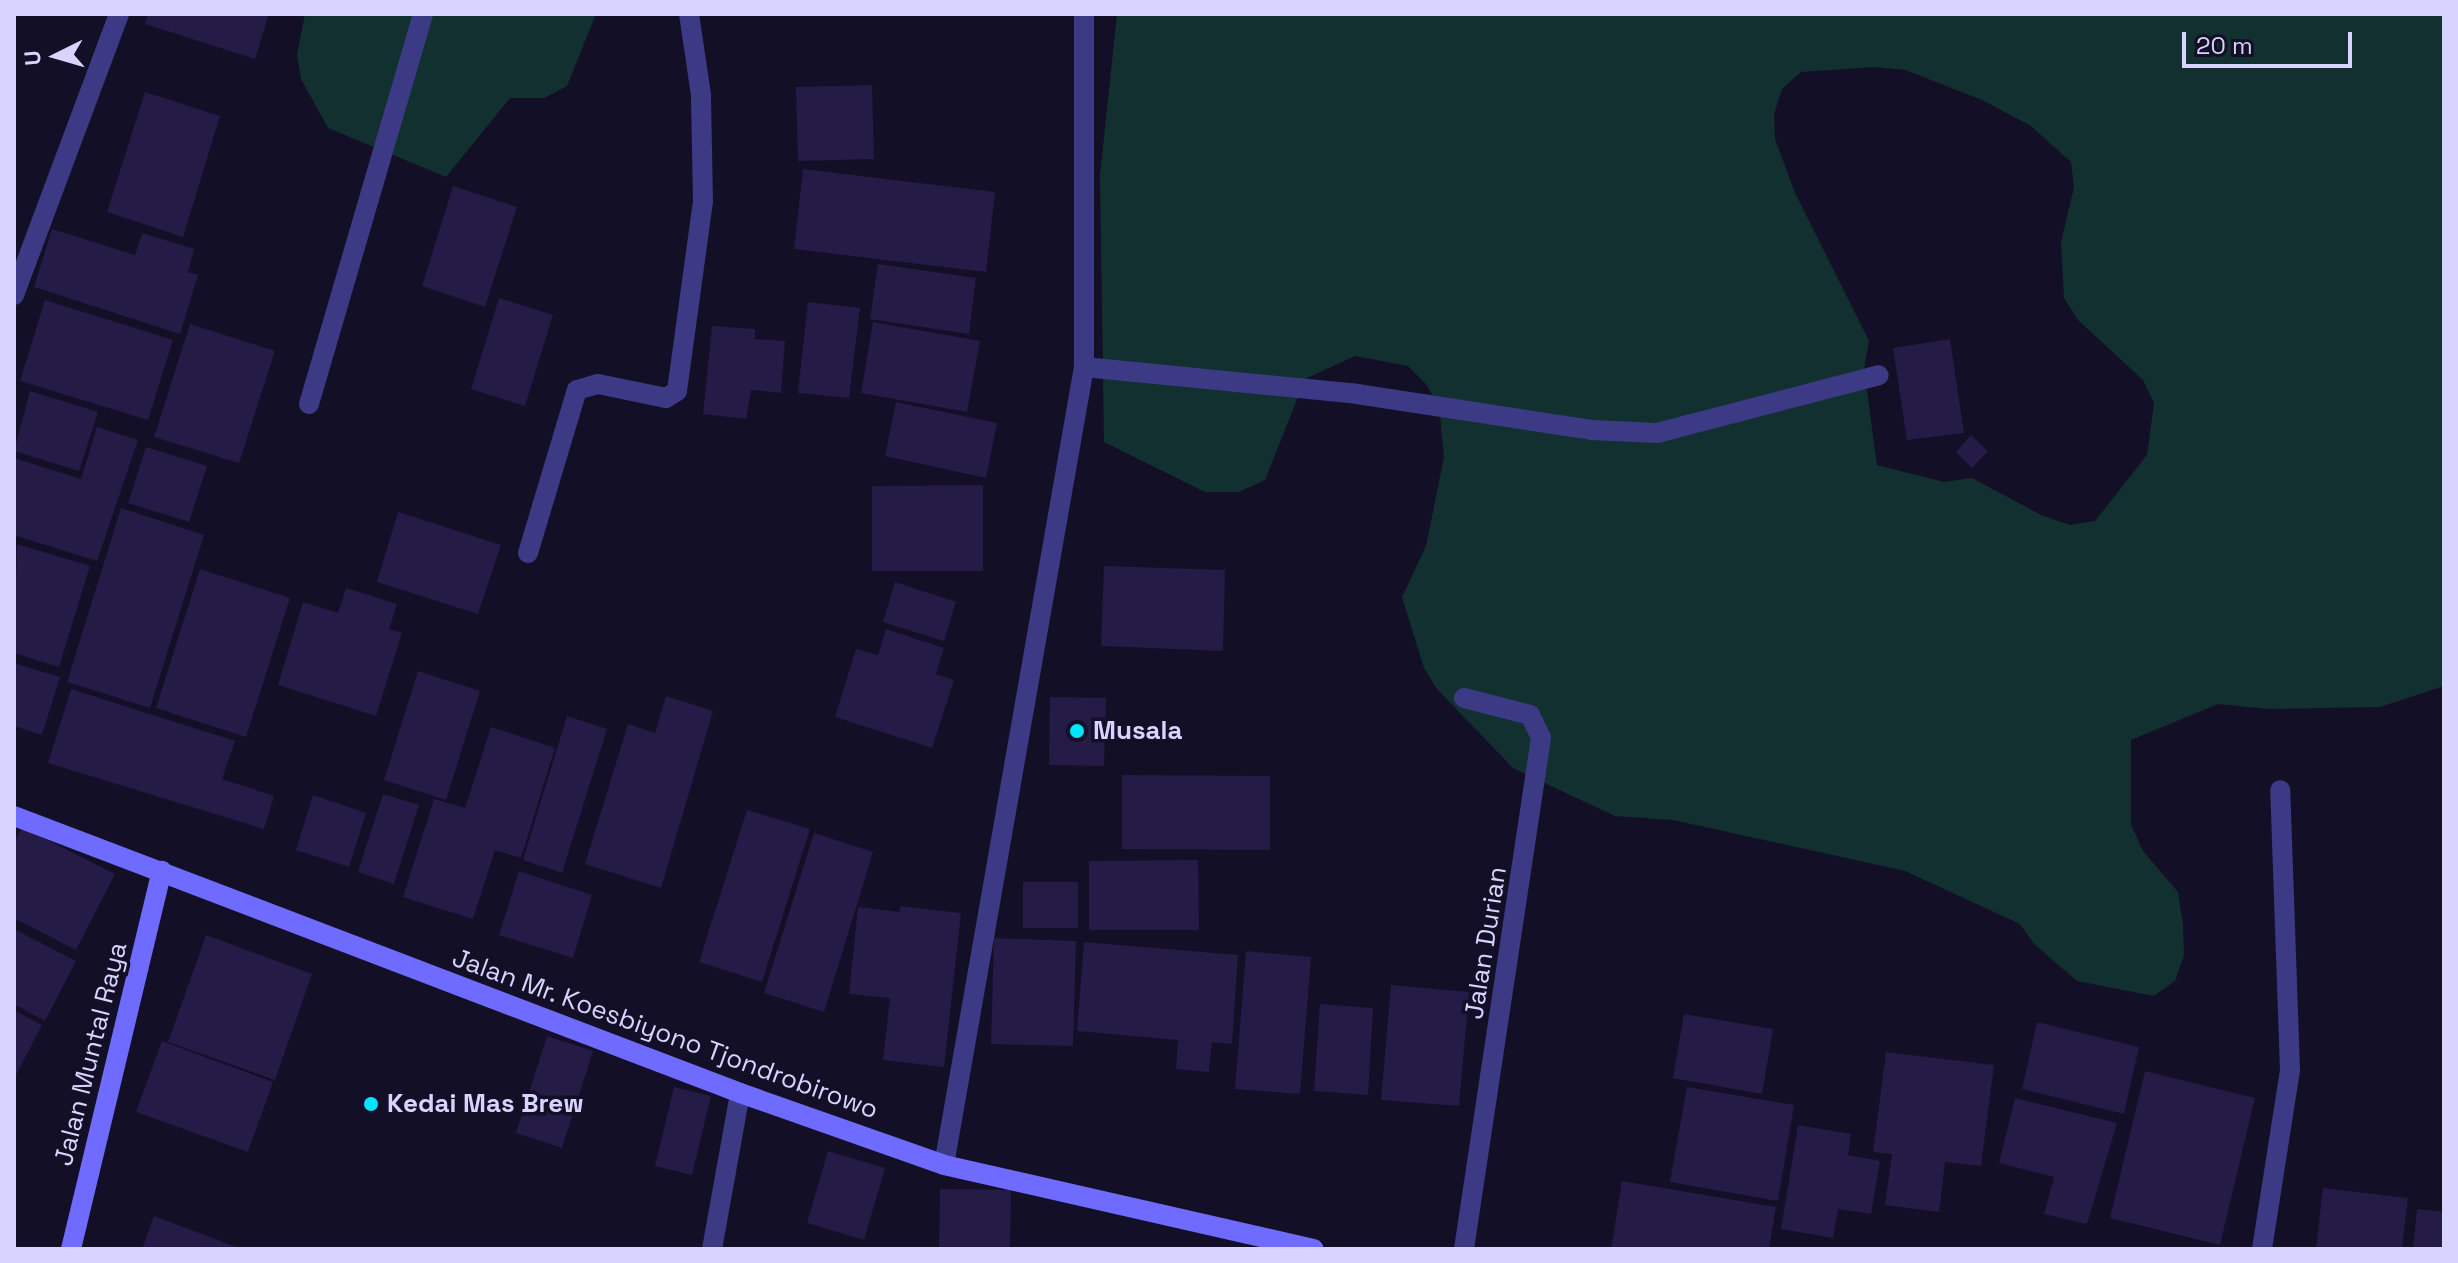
<!DOCTYPE html>
<style>
body{margin:0}
#map{position:relative;width:2458px;height:1263px;overflow:hidden;background:#130f26;font-family:"Space Grotesk",sans-serif}
div>[style]{position:absolute}
[style*='--x']{left:calc(var(--x)*1px);top:calc(var(--y)*1px);width:calc(var(--w)*1px);rotate:calc(var(--a)*1deg)}
.green>*{inset:0;background:#12302f}
.building>*{inset:0;background:#241b47}
.lane>*{height:20px;margin:-10px;padding:0 10px;transform-origin:10px;border-radius:10px;background:#3d3a85}
.street>*{height:20px;margin:-10px;padding:0 10px;transform-origin:10px;border-radius:10px;background:#3d3a85}
.secondary>*{height:20px;margin:-10px;padding:0 10px;transform-origin:10px;border-radius:10px;background:#6f6bff}
.dots>*{width:22px;height:22px;translate:-50% -50%;box-sizing:border-box;border:4px solid #130f26;border-radius:50%}
span{translate:-50% -50%;white-space:nowrap;text-align:center;line-height:1.15;-webkit-text-stroke:7px #130f26;paint-order:stroke}
.poi-label{font-size:26px;color:#d9d4ff;font-weight:700}
.left{translate:0 -50%;text-align:left}
.street-label{font-size:26px;color:#d9d4ff}
.frame{position:absolute;inset:0;border:16px solid #d9d4ff;pointer-events:none}
.north{position:absolute;left:16px;top:16px;width:80px;height:80px;-webkit-text-stroke:6px #130f26;paint-order:stroke;rotate:265deg;font-size:22px;font-weight:700;line-height:32px;text-align:center;color:#d9d4ff}
.north::after{content:'';display:block;margin:auto;width:28px;height:36px;background:#d9d4ff;clip-path:polygon(50% 0,100% 100%,50% 72%,0 100%)}
.scale{position:absolute;left:2182px;top:32px;width:170px;height:36px;box-sizing:border-box;border:4px solid #d9d4ff;border-top:0;padding-left:10px;font-size:24px;line-height:28px;white-space:nowrap;color:#d9d4ff;-webkit-text-stroke:6px #130f26;paint-order:stroke}
</style>
<div id="map">
<div class="green">
<div style="clip-path:polygon(305px 14px,596px 14px,567px 86px,544px 98px,510px 98px,446px 177px,328px 128px,301px 79px,297px 54px)"></div>
<div style="clip-path:polygon(evenodd,1117px 14px,2444px 14px,2444px 686px,2380px 707px,2269px 709px,2218px 704px,2131px 740px,2131px 825px,2143px 851px,2178px 892px,2183px 925px,2184px 955px,2175px 981px,2154px 996px,2077px 981px,2035px 945px,2020px 924px,1905px 871px,1673px 820px,1615px 816px,1513px 768px,1437px 689px,1424px 668px,1402px 597px,1426px 546px,1444px 457px,1439px 406px,1426px 384px,1408px 366px,1355px 356px,1305px 379px,1265px 480px,1239px 492px,1205px 492px,1104px 442px,1100px 175px,1117px 14px,1875px 67px,1905px 70px,1982px 100px,2031px 126px,2071px 162px,2074px 187px,2061px 242px,2064px 298px,2078px 320px,2143px 380px,2154px 403px,2147px 455px,2095px 521px,2070px 525px,2043px 516px,1972px 478px,1944px 482px,1877px 465px,1864px 369px,1869px 341px,1795px 193px,1775px 139px,1774px 114px,1782px 89px,1801px 72px,1875px 67px)"></div>
</div>
<div class="building">
<div style="clip-path:polygon(148px 14px,269px 14px,255px 59px,145px 24px)"></div>
<div style="clip-path:polygon(872px 85px,874px 159px,798px 161px,796px 87px)"></div>
<div style="clip-path:polygon(145px 92px,220px 116px,183px 237px,107px 212px)"></div>
<div style="clip-path:polygon(803px 169px,995px 192px,986px 272px,794px 249px)"></div>
<div style="clip-path:polygon(453px 186px,517px 207px,485px 307px,422px 286px)"></div>
<div style="clip-path:polygon(52px 229px,135px 255px,142px 233px,194px 249px,188px 272px,198px 275px,180px 334px,34px 287px)"></div>
<div style="clip-path:polygon(878px 264px,976px 278px,969px 334px,870px 319px)"></div>
<div style="clip-path:polygon(499px 298px,553px 315px,525px 406px,471px 389px)"></div>
<div style="clip-path:polygon(45px 300px,173px 340px,148px 420px,20px 381px)"></div>
<div style="clip-path:polygon(808px 302px,860px 308px,849px 398px,798px 393px)"></div>
<div style="clip-path:polygon(873px 322px,980px 341px,967px 412px,861px 393px)"></div>
<div style="clip-path:polygon(190px 324px,275px 351px,239px 463px,154px 437px)"></div>
<div style="clip-path:polygon(712px 326px,755px 329px,755px 339px,785px 341px,781px 393px,751px 390px,746px 419px,703px 414px)"></div>
<div style="clip-path:polygon(1950px 339px,1964px 433px,1907px 440px,1893px 348px)"></div>
<div style="clip-path:polygon(30px 391px,98px 412px,79px 471px,14px 451px)"></div>
<div style="clip-path:polygon(896px 402px,997px 423px,986px 478px,885px 456px)"></div>
<div style="clip-path:polygon(97px 427px,138px 440px,97px 561px,14px 535px,14px 458px,81px 479px)"></div>
<div style="clip-path:polygon(1971px 435px,1988px 451px,1972px 468px,1956px 452px)"></div>
<div style="clip-path:polygon(146px 447px,207px 466px,189px 522px,128px 503px)"></div>
<div style="clip-path:polygon(983px 485px,983px 571px,872px 571px,872px 486px)"></div>
<div style="clip-path:polygon(121px 508px,204px 535px,150px 708px,67px 682px)"></div>
<div style="clip-path:polygon(398px 512px,501px 545px,478px 614px,377px 582px)"></div>
<div style="clip-path:polygon(17px 544px,90px 566px,59px 667px,14px 653px)"></div>
<div style="clip-path:polygon(1104px 566px,1225px 570px,1223px 651px,1101px 646px)"></div>
<div style="clip-path:polygon(200px 569px,290px 598px,246px 737px,156px 708px)"></div>
<div style="clip-path:polygon(895px 582px,956px 602px,944px 641px,883px 622px)"></div>
<div style="clip-path:polygon(346px 588px,397px 604px,389px 629px,402px 633px,376px 716px,278px 685px,303px 602px,338px 613px)"></div>
<div style="clip-path:polygon(886px 629px,944px 648px,936px 674px,954px 680px,932px 748px,835px 717px,856px 649px,878px 655px)"></div>
<div style="clip-path:polygon(14px 663px,60px 677px,42px 735px,14px 726px)"></div>
<div style="clip-path:polygon(418px 671px,480px 691px,446px 800px,384px 780px)"></div>
<div style="clip-path:polygon(71px 689px,235px 741px,222px 779px,274px 796px,264px 829px,48px 763px)"></div>
<div style="clip-path:polygon(666px 696px,713px 711px,661px 888px,585px 864px,628px 724px,655px 733px)"></div>
<div style="clip-path:polygon(1050px 697px,1106px 698px,1104px 766px,1049px 765px)"></div>
<div style="clip-path:polygon(567px 716px,607px 729px,562px 873px,523px 860px)"></div>
<div style="clip-path:polygon(491px 727px,555px 748px,521px 858px,495px 850px,473px 919px,403px 897px,434px 799px,465px 808px)"></div>
<div style="clip-path:polygon(1122px 775px,1270px 776px,1270px 850px,1122px 849px)"></div>
<div style="clip-path:polygon(383px 794px,419px 805px,394px 884px,358px 872px)"></div>
<div style="clip-path:polygon(313px 795px,366px 813px,349px 867px,296px 850px)"></div>
<div style="clip-path:polygon(747px 810px,810px 829px,762px 982px,699px 962px)"></div>
<div style="clip-path:polygon(22px 827px,115px 874px,76px 950px,14px 918px,14px 843px)"></div>
<div style="clip-path:polygon(814px 833px,873px 852px,824px 1012px,764px 993px)"></div>
<div style="clip-path:polygon(1198px 860px,1199px 930px,1089px 930px,1089px 861px)"></div>
<div style="clip-path:polygon(519px 871px,592px 895px,573px 958px,499px 935px)"></div>
<div style="clip-path:polygon(1023px 882px,1078px 882px,1078px 928px,1023px 928px)"></div>
<div style="clip-path:polygon(900px 906px,961px 913px,944px 1067px,883px 1060px,890px 998px,849px 994px,858px 907px,900px 912px)"></div>
<div style="clip-path:polygon(14px 929px,76px 961px,45px 1021px,14px 1004px)"></div>
<div style="clip-path:polygon(206px 935px,312px 974px,275px 1080px,168px 1042px)"></div>
<div style="clip-path:polygon(994px 938px,1076px 941px,1073px 1046px,991px 1044px)"></div>
<div style="clip-path:polygon(1084px 942px,1238px 955px,1232px 1044px,1212px 1042px,1209px 1072px,1176px 1069px,1178px 1040px,1077px 1031px)"></div>
<div style="clip-path:polygon(1246px 951px,1311px 957px,1300px 1094px,1235px 1089px)"></div>
<div style="clip-path:polygon(1391px 985px,1469px 992px,1459px 1106px,1381px 1100px)"></div>
<div style="clip-path:polygon(1320px 1004px,1373px 1008px,1368px 1095px,1314px 1091px)"></div>
<div style="clip-path:polygon(14px 1010px,42px 1025px,14px 1079px)"></div>
<div style="clip-path:polygon(1684px 1014px,1773px 1029px,1762px 1094px,1673px 1078px)"></div>
<div style="clip-path:polygon(2037px 1022px,2139px 1047px,2124px 1114px,2022px 1089px)"></div>
<div style="clip-path:polygon(547px 1036px,593px 1051px,562px 1148px,516px 1133px)"></div>
<div style="clip-path:polygon(162px 1041px,273px 1082px,248px 1152px,136px 1112px)"></div>
<div style="clip-path:polygon(1886px 1052px,1994px 1065px,1981px 1166px,1945px 1162px,1939px 1212px,1885px 1205px,1892px 1154px,1873px 1152px)"></div>
<div style="clip-path:polygon(2145px 1071px,2255px 1098px,2220px 1245px,2110px 1218px)"></div>
<div style="clip-path:polygon(674px 1087px,711px 1096px,692px 1175px,655px 1166px)"></div>
<div style="clip-path:polygon(1687px 1087px,1794px 1105px,1778px 1201px,1670px 1182px)"></div>
<div style="clip-path:polygon(2015px 1098px,2117px 1123px,2087px 1224px,2044px 1214px,2054px 1177px,1999px 1163px)"></div>
<div style="clip-path:polygon(1798px 1125px,1851px 1134px,1848px 1155px,1880px 1161px,1871px 1214px,1838px 1209px,1833px 1238px,1781px 1229px)"></div>
<div style="clip-path:polygon(828px 1151px,885px 1168px,864px 1240px,807px 1223px)"></div>
<div style="clip-path:polygon(1622px 1181px,1776px 1207px,1769px 1249px,1611px 1249px)"></div>
<div style="clip-path:polygon(2323px 1188px,2408px 1198px,2402px 1249px,2316px 1249px)"></div>
<div style="clip-path:polygon(940px 1189px,1011px 1190px,1010px 1249px,939px 1249px)"></div>
<div style="clip-path:polygon(2417px 1209px,2444px 1212px,2444px 1249px,2413px 1249px)"></div>
<div style="clip-path:polygon(154px 1216px,242px 1249px,142px 1249px)"></div>
</div>
<div class="lane">
<div style="--x:1084;--y:367;--w:274;--a:5.6"></div>
<div style="--x:1357;--y:394;--w:237;--a:8.7"></div>
<div style="--x:1591;--y:430;--w:66;--a:2.6"></div>
<div style="--x:1657;--y:433;--w:229;--a:-14.6"></div>
</div>
<div class="street">
<div style="--x:14;--y:295;--w:300;--a:-69.5"></div>
<div style="--x:309;--y:404;--w:406;--a:-73.7"></div>
<div style="--x:528;--y:553;--w:170;--a:-73.3"></div>
<div style="--x:577;--y:390;--w:22;--a:-16"></div>
<div style="--x:598;--y:384;--w:69;--a:11.6"></div>
<div style="--x:666;--y:398;--w:13;--a:-32"></div>
<div style="--x:677;--y:391;--w:191;--a:-82.2"></div>
<div style="--x:703;--y:202;--w:107;--a:-91.1"></div>
<div style="--x:701;--y:95;--w:82;--a:-98.4"></div>
<div style="--x:1464;--y:698;--w:68;--a:14.4"></div>
<div style="--x:1530;--y:715;--w:25;--a:64"></div>
<div style="--x:1541;--y:738;--w:517;--a:98.57"></div>
<div style="--x:944;--y:1165;--w:810;--a:-80.05"></div>
<div style="--x:1084;--y:367;--w:353;--a:-90"></div>
<div style="--x:712;--y:1249;--w:158;--a:-79.8"></div>
<div style="--x:2262;--y:1249;--w:181;--a:-81.1"></div>
<div style="--x:2290;--y:1070;--w:280;--a:-92"></div>
</div>
<div class="secondary">
<div style="--x:14;--y:816;--w:777;--a:20.88"></div>
<div style="--x:740;--y:1093;--w:216;--a:19.4"></div>
<div style="--x:944;--y:1165;--w:379;--a:12.8"></div>
<div style="--x:71;--y:1249;--w:389;--a:-76.5"></div>
</div>
<div class="dots">
<div style="left:1077px;top:731px;background:#00e5ff"></div>
<div style="left:371px;top:1104px;background:#00e5ff"></div>
</div>
<div class="poi-label">
<span class="left" style="left:1093px;top:731px">Musala</span>
<span class="left" style="left:387px;top:1104px">Kedai Mas Brew</span>
</div>
<div class="street-label">
<span style="left:1486px;top:943px;rotate:-81deg">Jalan Durian</span>
<span style="left:665px;top:1034px;rotate:20deg">Jalan Mr. Koesbiyono Tjondrobirowo</span>
<span style="left:91px;top:1054px;rotate:-76deg">Jalan Muntal Raya</span>
</div>
<div class="frame"></div>
<div class="north">U</div>
<div class="scale">20 m</div>
</div>
